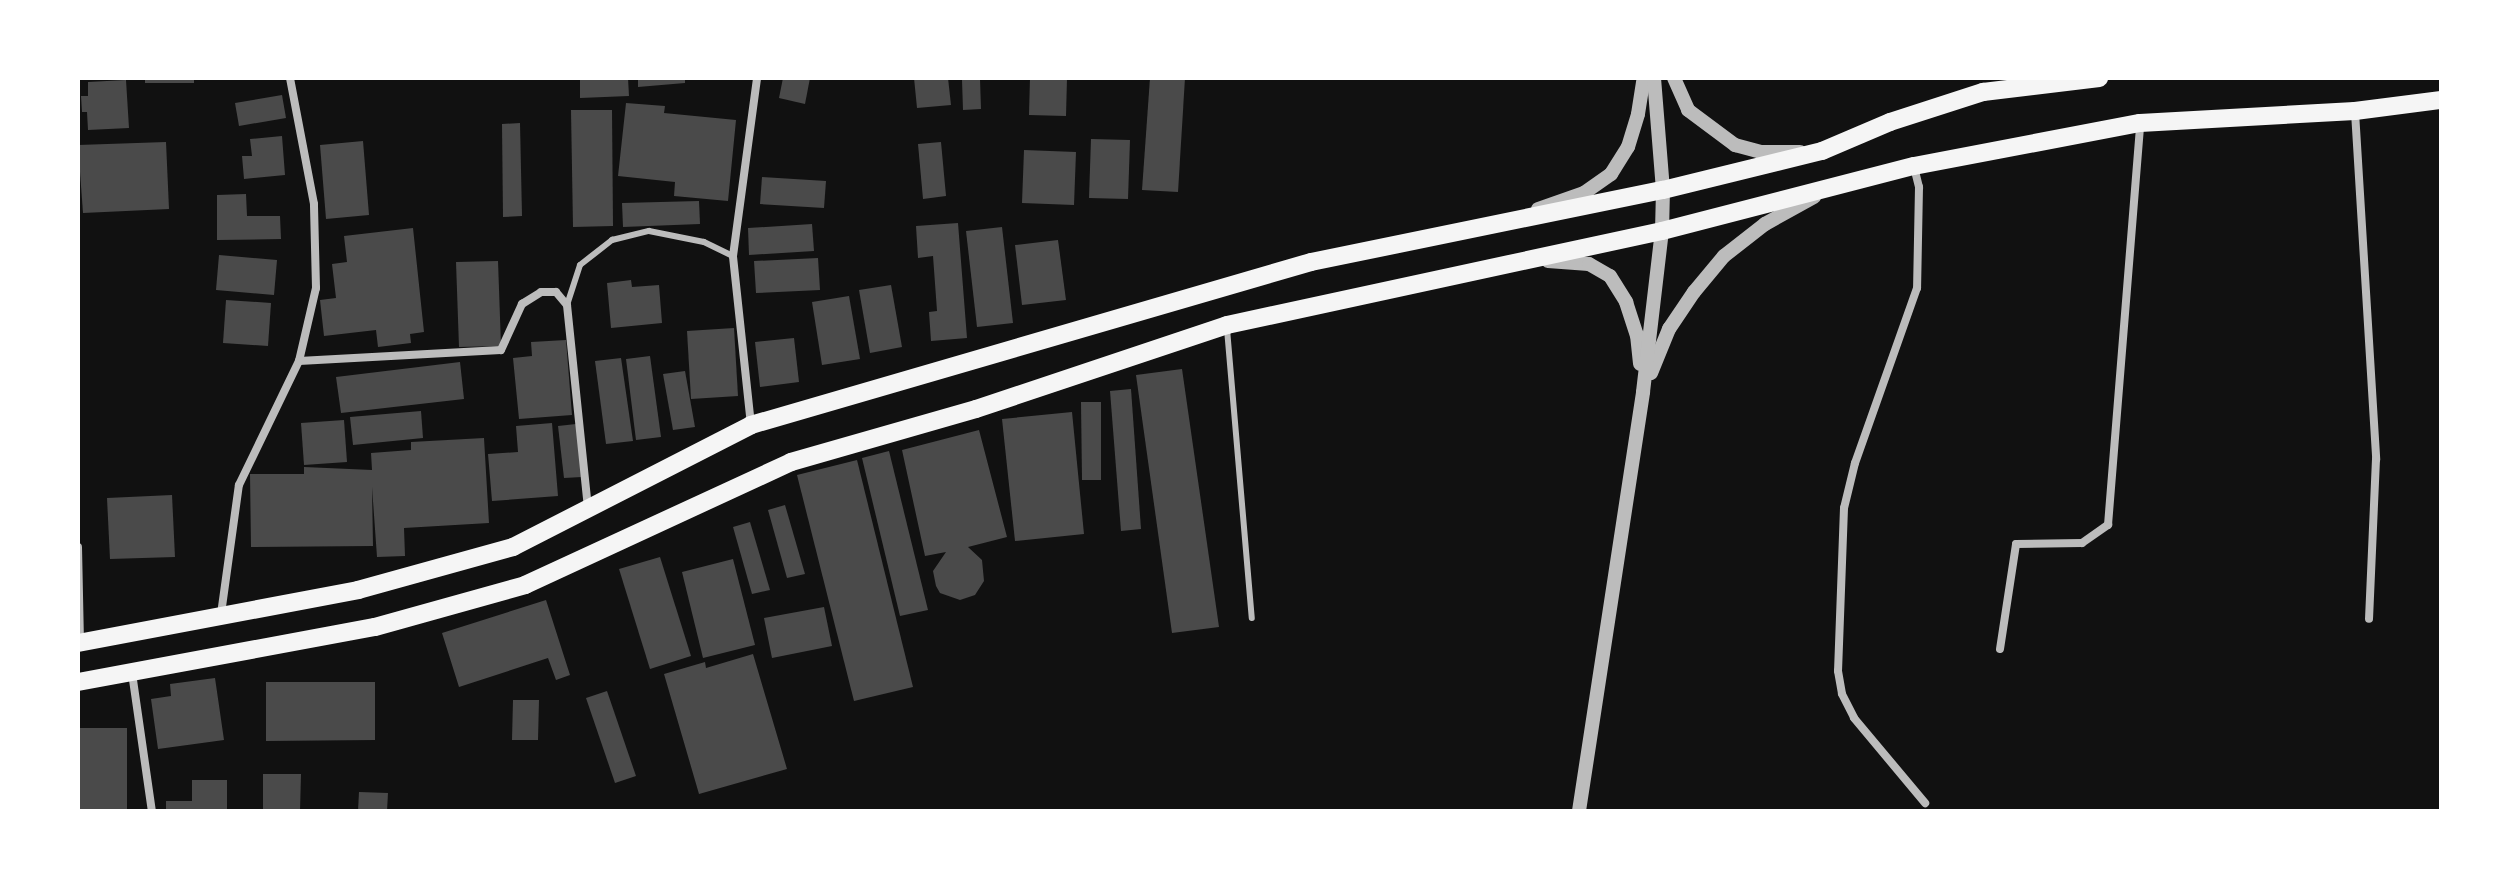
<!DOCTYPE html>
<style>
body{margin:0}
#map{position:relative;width:2519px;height:889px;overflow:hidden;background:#111;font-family:"Fira Sans Condensed",sans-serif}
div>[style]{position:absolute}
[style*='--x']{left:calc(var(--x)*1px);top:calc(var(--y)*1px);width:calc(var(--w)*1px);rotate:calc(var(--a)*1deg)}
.building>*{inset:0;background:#4a4a4a}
.service>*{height:6px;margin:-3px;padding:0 3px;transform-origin:3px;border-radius:3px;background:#bcbcbc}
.minor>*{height:8px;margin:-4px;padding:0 4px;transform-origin:4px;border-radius:4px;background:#bcbcbc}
.tertiary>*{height:14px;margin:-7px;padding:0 7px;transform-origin:7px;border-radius:7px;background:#bcbcbc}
.primary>*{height:18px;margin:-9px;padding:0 9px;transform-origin:9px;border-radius:9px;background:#f5f5f5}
span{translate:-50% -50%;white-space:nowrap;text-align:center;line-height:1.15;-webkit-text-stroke:8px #fff;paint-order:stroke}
.frame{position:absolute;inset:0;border:80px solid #fff;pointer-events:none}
</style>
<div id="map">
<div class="building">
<div style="clip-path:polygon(145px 78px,194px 78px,194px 83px,145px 83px)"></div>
<div style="clip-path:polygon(580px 78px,628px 78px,629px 96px,580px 98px)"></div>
<div style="clip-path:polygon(638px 78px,685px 78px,685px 83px,638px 87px)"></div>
<div style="clip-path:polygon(783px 78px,810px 78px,805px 104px,779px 98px)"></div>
<div style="clip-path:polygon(914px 78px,948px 78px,951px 105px,917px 108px)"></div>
<div style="clip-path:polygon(1030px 78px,1067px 78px,1066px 116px,1029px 115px)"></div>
<div style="clip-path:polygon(1150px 78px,1185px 78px,1178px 192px,1142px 190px)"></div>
<div style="clip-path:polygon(980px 79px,981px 109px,963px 110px,962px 80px)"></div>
<div style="clip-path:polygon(126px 80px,129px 128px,88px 130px,87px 112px,82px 112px,81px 96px,88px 96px,88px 82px)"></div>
<div style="clip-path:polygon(282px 95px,286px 118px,239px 126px,235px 103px)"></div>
<div style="clip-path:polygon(626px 103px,665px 106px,664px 113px,736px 120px,728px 201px,674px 196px,675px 182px,618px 176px)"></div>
<div style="clip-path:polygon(571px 110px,612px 110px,613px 226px,573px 227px)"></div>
<div style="clip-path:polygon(520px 123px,522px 216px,503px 217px,502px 124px)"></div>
<div style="clip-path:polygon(282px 136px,285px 175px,244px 179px,242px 156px,252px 156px,250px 139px)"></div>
<div style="clip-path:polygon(1091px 139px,1130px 140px,1128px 199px,1089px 198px)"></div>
<div style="clip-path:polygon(363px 141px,369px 215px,326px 219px,320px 145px)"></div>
<div style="clip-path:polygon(166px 142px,169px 209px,83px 213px,78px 145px)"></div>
<div style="clip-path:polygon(941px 142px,946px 196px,923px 199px,918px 144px)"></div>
<div style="clip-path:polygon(1024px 150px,1076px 152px,1074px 205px,1022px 203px)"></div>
<div style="clip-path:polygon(762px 177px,826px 181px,824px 208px,760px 204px)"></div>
<div style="clip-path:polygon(246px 194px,247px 216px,280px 216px,281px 239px,217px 240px,217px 195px)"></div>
<div style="clip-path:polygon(699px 201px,700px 224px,623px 227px,622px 203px)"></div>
<div style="clip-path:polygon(958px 223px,967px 338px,931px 341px,929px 312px,937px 311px,933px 256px,918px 258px,916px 226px)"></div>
<div style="clip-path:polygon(812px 224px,814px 251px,749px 255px,748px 228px)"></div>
<div style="clip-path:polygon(1002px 227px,1013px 323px,977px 327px,966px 231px)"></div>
<div style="clip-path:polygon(413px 228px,424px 332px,410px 334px,411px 343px,378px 347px,376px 330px,324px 336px,320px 300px,336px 298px,332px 264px,347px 262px,344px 236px)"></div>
<div style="clip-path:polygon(1058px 240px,1066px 300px,1022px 305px,1015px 245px)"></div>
<div style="clip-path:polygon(219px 255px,277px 260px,274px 295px,216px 290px)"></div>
<div style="clip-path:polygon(818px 258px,820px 290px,756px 293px,754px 261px)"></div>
<div style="clip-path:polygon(498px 261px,501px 346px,459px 347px,456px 262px)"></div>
<div style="clip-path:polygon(631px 280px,632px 287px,659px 285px,662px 323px,611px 328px,607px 283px)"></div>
<div style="clip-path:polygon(891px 285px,902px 347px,870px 353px,859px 290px)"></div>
<div style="clip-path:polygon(849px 296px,860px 359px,822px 365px,812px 302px)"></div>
<div style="clip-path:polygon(226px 300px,271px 303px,268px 346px,223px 343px)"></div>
<div style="clip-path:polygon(734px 328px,738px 396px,691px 399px,687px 331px)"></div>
<div style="clip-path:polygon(794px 338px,799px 382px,760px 387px,755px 342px)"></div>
<div style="clip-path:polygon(566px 340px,572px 415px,519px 419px,513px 358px,532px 356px,531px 342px)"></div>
<div style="clip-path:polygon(650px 356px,661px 437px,636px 440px,626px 359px)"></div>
<div style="clip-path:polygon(621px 358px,633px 441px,606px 444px,595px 361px)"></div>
<div style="clip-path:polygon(460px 362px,464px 399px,341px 413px,336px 377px)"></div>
<div style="clip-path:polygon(1182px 369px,1219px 627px,1172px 633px,1136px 375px)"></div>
<div style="clip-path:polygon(685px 371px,695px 427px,673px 430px,663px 374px)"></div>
<div style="clip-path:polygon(1131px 389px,1141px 529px,1121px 531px,1110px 391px)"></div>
<div style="clip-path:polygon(1081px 402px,1101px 402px,1101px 480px,1082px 480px)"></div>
<div style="clip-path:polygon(421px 411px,423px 438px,353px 445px,350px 417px)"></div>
<div style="clip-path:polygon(1072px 412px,1084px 534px,1015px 541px,1002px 419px)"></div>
<div style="clip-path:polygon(344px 420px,347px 462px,304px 465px,301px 423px)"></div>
<div style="clip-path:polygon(552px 423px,558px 496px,492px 501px,488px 454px,518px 452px,516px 426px)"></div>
<div style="clip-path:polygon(576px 424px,582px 477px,564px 478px,558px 426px)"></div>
<div style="clip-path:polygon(979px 430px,1007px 537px,968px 547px,982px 560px,984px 581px,975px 595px,960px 600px,940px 593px,936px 586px,933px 571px,946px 552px,925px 556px,902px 450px)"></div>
<div style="clip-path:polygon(484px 438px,489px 523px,404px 528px,405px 556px,377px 557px,372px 487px,373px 546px,251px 547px,250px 474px,304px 474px,304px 467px,372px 470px,371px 453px,411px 450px,411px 442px)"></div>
<div style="clip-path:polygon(889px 451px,928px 610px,900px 616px,862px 458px)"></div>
<div style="clip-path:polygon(857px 460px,913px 687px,854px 701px,797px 475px)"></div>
<div style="clip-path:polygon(172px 495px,175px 557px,110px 559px,107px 498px)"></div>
<div style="clip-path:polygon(785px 505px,805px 574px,787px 578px,768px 510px)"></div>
<div style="clip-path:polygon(750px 522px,770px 590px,752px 594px,733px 527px)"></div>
<div style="clip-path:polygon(660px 557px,691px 656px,650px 669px,619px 569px)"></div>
<div style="clip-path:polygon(733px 559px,755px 645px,703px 658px,682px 572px)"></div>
<div style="clip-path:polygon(546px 600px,570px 675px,556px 680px,548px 658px,459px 687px,442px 633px)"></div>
<div style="clip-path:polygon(824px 607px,832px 646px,772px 658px,764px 618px)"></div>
<div style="clip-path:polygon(753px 654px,787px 769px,699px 794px,664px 674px,705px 662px,706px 668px)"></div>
<div style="clip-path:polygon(215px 678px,224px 740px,158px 749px,151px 699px,171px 696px,170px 684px)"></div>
<div style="clip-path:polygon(266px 682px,375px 682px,375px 740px,266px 741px)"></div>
<div style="clip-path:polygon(607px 691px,636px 776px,615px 783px,586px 698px)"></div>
<div style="clip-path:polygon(513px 700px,539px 700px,538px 740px,512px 740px)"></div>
<div style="clip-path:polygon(78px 728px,127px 728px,127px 811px,78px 811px)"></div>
<div style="clip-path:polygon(263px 774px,301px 774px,300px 811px,263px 811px)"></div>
<div style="clip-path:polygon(192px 780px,227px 780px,227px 811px,166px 811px,166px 801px,192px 801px)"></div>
<div style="clip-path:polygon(359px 792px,388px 793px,387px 811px,358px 811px)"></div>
</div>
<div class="service">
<div style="--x:567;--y:305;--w:42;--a:-72"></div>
<div style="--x:580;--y:265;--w:41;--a:-38"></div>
<div style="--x:612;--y:240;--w:38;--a:-14"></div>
<div style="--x:649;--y:231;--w:56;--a:11.3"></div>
<div style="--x:704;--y:242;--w:32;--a:26"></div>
<div style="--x:1227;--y:329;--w:290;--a:85.1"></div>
</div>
<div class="minor">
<div style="--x:2355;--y:112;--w:348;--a:86.5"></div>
<div style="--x:2376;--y:459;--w:160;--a:92.5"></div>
<div style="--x:1914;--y:167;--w:21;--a:76"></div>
<div style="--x:1919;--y:187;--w:101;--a:91.1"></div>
<div style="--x:1917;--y:288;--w:186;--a:109.5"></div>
<div style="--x:1855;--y:463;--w:46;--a:103.7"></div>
<div style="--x:1844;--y:508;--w:163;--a:92.1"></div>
<div style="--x:1838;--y:671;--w:23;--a:80"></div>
<div style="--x:1842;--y:694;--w:27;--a:63"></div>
<div style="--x:1854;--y:718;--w:111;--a:50.1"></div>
<div style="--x:299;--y:361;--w:202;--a:-3.1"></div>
<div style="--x:501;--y:350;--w:51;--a:-65.5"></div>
<div style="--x:522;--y:304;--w:22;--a:-32"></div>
<div style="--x:541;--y:292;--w:15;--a:0"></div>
<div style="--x:556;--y:292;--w:17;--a:50"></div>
<div style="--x:567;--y:305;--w:203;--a:84.1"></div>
<div style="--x:751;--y:425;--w:170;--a:-96.1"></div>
<div style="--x:733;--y:256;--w:180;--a:-82.3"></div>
<div style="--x:78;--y:547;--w:95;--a:88.8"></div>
<div style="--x:221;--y:614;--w:130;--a:-82.1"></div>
<div style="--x:239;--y:485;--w:138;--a:-64.2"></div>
<div style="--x:299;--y:361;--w:75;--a:-76.9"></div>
<div style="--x:316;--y:288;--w:84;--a:-91.4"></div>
<div style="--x:314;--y:204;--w:128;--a:-100.8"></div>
<div style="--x:2000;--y:649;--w:106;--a:-81.3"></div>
<div style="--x:2016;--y:544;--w:66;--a:-0.9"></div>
<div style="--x:2082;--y:543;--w:32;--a:-35"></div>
<div style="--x:2108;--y:525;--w:402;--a:-85.4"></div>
<div style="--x:132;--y:673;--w:139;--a:81.8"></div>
</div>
<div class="tertiary">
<div style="--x:1674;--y:78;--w:35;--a:66"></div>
<div style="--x:1688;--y:110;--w:59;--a:36.7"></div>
<div style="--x:1735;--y:145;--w:27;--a:15"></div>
<div style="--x:1761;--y:152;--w:39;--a:0"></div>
<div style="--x:1538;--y:209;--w:49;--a:-19.2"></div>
<div style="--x:1584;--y:193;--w:33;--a:-35"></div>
<div style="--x:1611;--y:174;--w:32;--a:-58"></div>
<div style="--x:1628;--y:147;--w:34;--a:-73"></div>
<div style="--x:1638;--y:114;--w:36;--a:-81"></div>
<div style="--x:1548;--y:261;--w:41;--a:4.2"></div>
<div style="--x:1589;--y:264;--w:24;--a:30"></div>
<div style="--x:1610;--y:276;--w:31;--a:58"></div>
<div style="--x:1626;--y:302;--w:35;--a:72"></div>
<div style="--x:1637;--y:335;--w:29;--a:84"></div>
<div style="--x:1651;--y:373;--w:48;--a:-67.8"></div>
<div style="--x:1669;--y:329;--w:45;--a:-56"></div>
<div style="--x:1694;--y:292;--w:47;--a:-50.2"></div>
<div style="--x:1724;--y:256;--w:52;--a:-38"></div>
<div style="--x:1765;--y:224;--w:56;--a:-28.9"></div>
<div style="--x:1579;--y:811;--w:424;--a:-81.3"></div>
<div style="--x:1643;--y:392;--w:162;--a:-83.3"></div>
<div style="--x:1662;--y:231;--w:41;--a:-88.6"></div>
<div style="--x:1663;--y:190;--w:112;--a:-94.6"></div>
</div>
<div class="primary">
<div style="--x:78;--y:643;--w:285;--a:-10.7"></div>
<div style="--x:358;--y:590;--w:161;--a:-15.5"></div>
<div style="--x:513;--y:547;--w:267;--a:-27.1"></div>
<div style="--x:751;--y:425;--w:583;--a:-16.23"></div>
<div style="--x:1311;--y:262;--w:359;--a:-11.6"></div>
<div style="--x:1663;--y:190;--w:164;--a:-13.8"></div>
<div style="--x:1822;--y:151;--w:74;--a:-23.1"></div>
<div style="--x:1890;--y:122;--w:98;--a:-17.9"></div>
<div style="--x:1983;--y:92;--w:117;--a:-6.9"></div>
<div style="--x:78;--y:682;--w:302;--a:-10.5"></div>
<div style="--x:375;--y:627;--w:156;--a:-15.6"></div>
<div style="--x:525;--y:585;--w:293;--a:-24.8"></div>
<div style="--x:791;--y:462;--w:192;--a:-16"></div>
<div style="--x:976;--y:409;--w:265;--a:-18.5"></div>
<div style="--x:1227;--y:325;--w:445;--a:-12.2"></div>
<div style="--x:1662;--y:231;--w:260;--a:-14.5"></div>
<div style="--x:1914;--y:166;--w:230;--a:-10.8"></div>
<div style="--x:2140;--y:123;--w:215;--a:-3.2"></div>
<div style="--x:2355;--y:111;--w:87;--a:-7.3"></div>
</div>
<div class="frame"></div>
</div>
